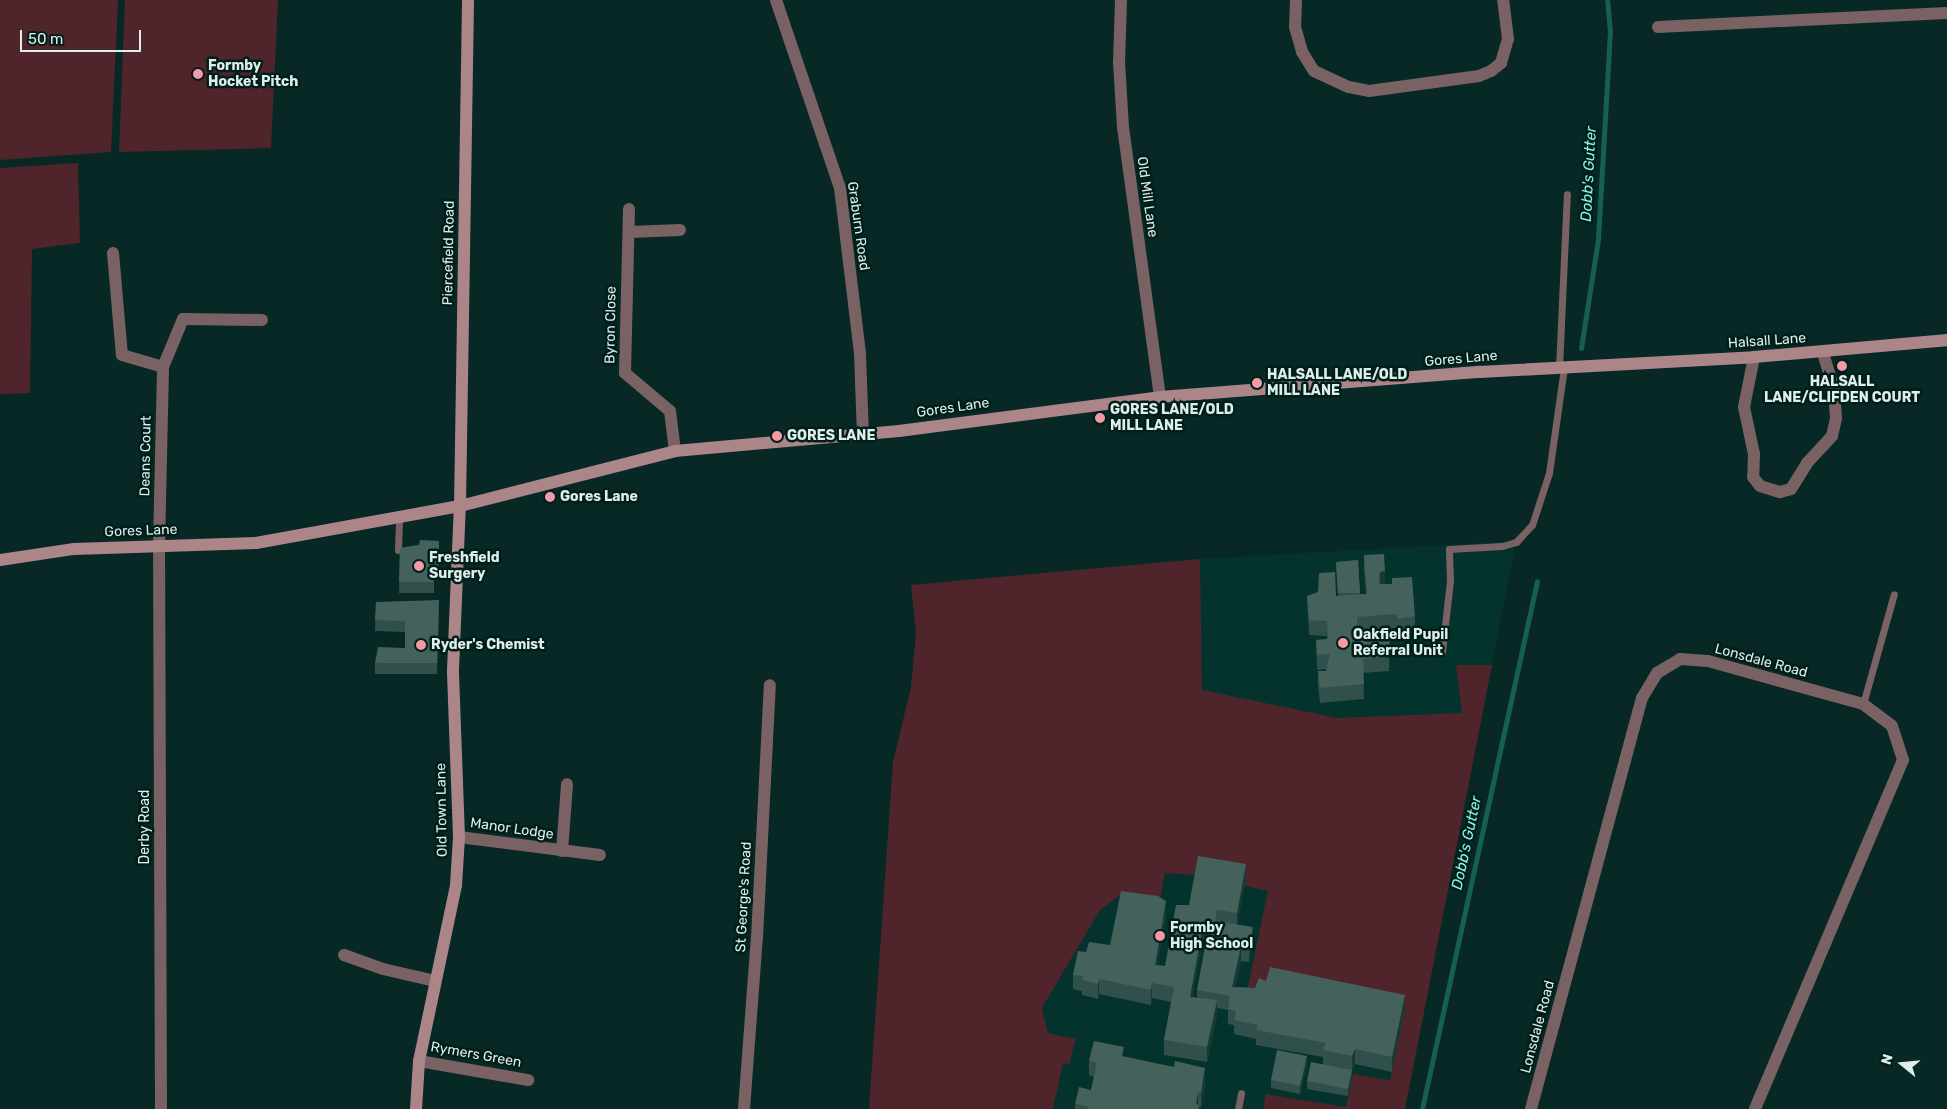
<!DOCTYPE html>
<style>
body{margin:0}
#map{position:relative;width:1947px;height:1109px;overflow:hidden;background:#072824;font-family:Rubik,sans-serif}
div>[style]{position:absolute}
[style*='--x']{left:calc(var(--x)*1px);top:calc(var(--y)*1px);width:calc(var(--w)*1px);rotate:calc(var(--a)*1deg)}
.built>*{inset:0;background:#04322d}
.green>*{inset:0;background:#4f252b}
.stream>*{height:5px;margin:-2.5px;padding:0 2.5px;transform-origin:2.5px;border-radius:2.5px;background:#165f55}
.lane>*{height:7px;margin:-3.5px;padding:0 3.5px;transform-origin:3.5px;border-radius:3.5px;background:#7a6164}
.street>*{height:12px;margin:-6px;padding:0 6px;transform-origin:6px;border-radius:6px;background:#7a6164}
.secondary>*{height:12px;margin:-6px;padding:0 6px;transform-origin:6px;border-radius:6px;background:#ac8589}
.wall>*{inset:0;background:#32504b}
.shaded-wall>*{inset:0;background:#193934}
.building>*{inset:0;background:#44615c}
.dots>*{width:14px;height:14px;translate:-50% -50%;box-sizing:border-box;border:2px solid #001e1a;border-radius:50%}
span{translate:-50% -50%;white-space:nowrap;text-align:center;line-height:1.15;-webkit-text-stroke:5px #001e1a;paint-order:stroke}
.poi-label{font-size:14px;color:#ddeeeb;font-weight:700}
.left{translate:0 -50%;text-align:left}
.street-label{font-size:14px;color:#ddeeeb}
.water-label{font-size:15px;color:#8cf4e4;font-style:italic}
.north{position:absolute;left:1877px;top:1039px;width:50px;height:50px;-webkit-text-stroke:4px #001e1a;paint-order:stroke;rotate:287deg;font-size:14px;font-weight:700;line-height:20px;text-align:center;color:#ddeeeb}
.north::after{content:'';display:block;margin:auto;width:18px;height:22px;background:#ddeeeb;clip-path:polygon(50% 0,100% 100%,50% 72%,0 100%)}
.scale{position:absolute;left:20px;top:30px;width:121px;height:22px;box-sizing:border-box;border:2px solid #ddeeeb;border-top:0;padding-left:6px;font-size:15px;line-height:18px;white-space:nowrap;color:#ddeeeb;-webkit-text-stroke:4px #001e1a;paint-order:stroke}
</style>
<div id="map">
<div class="built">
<div style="clip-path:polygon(1516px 541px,1405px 1109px,869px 1109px,893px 762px,911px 687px,916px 633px,911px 585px,1200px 559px)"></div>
</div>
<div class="green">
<div style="clip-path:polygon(0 0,118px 0,111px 152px,0 160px)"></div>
<div style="clip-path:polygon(125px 0,278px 0,271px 148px,119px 152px)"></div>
<div style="clip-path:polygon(78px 163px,80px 243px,32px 249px,30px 393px,0 394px,0 168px)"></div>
<div style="clip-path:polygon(1200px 559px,1202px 690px,1337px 718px,1462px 713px,1456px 665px,1492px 665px,1405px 1109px,1263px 1109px,1266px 1094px,1346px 1107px,1353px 1074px,1390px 1080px,1405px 1010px,1245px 1001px,1268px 891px,1245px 886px,1246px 878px,1165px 873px,1158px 911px,1124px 892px,1100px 910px,1042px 1008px,1048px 1033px,1076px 1039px,1069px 1064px,1063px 1063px,1053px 1109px,869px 1109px,893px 762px,911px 687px,916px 633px,911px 585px)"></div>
</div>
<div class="stream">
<div style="--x:1581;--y:348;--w:110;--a:-81.1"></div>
<div style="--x:1598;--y:239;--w:207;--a:-86.7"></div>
<div style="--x:1610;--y:32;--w:32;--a:-95"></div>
<div style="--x:1422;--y:1109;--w:540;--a:-77.71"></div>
</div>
<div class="lane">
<div style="--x:1559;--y:368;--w:174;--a:-87.4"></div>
<div style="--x:398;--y:550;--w:33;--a:-88"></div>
<div style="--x:1442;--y:652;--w:71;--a:-83.6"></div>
<div style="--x:1450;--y:581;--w:32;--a:-92"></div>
<div style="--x:1449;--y:549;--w:53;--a:-3.2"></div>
<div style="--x:1502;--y:546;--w:15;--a:-16"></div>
<div style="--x:1516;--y:542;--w:23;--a:-47"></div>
<div style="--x:1532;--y:525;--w:55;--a:-71.9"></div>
<div style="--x:1549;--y:473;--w:107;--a:-81.9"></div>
<div style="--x:1863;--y:704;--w:114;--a:-74.3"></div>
<div style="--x:1238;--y:1109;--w:16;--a:-79"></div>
</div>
<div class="street">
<div style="--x:776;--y:0;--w:199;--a:71.2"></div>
<div style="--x:840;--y:188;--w:167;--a:83.1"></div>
<div style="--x:860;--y:354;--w:81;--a:87.9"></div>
<div style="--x:1121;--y:0;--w:62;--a:91.8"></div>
<div style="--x:1119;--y:62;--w:65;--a:86.5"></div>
<div style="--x:1123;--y:127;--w:273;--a:82.2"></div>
<div style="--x:1296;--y:0;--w:27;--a:92"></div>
<div style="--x:1295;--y:27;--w:26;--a:74"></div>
<div style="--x:1302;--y:52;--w:22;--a:58"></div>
<div style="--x:1314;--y:71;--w:38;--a:25"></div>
<div style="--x:1349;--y:87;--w:20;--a:11"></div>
<div style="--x:1369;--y:91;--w:111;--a:-7.8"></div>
<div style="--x:1479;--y:76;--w:13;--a:-23"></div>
<div style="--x:1491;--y:71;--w:13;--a:-39"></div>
<div style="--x:1501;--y:63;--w:25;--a:-74"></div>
<div style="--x:1508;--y:39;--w:39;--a:-97"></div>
<div style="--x:1658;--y:27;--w:289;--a:-2.8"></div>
<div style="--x:629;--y:209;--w:164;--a:91.4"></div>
<div style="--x:625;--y:373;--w:59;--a:40.2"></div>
<div style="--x:670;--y:411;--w:40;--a:82.9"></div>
<div style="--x:630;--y:232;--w:50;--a:-2.3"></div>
<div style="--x:113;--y:253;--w:102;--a:85"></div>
<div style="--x:122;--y:355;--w:43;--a:16.3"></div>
<div style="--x:1754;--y:357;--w:51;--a:101.3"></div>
<div style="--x:1744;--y:407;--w:48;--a:78"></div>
<div style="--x:1754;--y:454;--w:23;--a:92"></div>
<div style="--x:1753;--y:477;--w:11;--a:52"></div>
<div style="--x:1760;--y:486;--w:21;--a:17"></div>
<div style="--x:1780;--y:492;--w:11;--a:-15"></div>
<div style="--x:1791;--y:489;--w:31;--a:-58"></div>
<div style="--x:1807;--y:463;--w:37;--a:-47"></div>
<div style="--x:1832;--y:436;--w:18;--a:-77"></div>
<div style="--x:1836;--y:418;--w:29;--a:-94"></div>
<div style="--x:1834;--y:389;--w:39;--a:-107"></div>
<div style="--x:459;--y:837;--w:142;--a:7.3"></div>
<div style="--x:562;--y:851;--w:67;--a:-85.7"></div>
<div style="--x:344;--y:955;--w:41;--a:19.7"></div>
<div style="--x:383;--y:969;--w:53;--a:13"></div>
<div style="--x:419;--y:1061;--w:111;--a:9.9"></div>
<div style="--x:161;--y:1109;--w:564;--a:-90.2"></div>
<div style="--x:159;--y:545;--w:178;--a:-88.7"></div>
<div style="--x:163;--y:367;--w:52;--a:-67.4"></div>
<div style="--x:183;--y:319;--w:79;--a:0.7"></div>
<div style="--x:744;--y:1109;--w:171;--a:-85.7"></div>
<div style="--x:757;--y:938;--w:253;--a:-87.1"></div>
<div style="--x:1531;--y:1109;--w:426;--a:-74.9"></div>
<div style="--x:1642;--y:698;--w:29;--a:-59"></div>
<div style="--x:1657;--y:673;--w:27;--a:-31"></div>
<div style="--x:1680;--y:659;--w:28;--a:4"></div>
<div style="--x:1708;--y:661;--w:161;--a:15.5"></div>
<div style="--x:1863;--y:704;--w:36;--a:37"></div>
<div style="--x:1892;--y:726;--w:36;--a:72"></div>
<div style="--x:1903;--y:760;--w:379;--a:113"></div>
</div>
<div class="secondary">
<div style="--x:0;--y:560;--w:75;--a:-8.5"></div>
<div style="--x:74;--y:549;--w:182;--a:-1.9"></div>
<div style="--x:256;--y:543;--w:207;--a:-10.3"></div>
<div style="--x:460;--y:506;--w:222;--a:-14.3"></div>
<div style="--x:675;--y:451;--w:225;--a:-5.1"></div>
<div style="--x:899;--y:431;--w:263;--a:-7.4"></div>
<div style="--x:1160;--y:397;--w:321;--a:-4.5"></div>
<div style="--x:1480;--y:372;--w:274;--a:-3.1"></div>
<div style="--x:1754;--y:357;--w:194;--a:-5"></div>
<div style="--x:416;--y:1109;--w:48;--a:-86.4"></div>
<div style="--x:419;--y:1061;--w:180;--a:-78.1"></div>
<div style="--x:456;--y:885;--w:48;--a:-86.4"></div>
<div style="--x:459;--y:837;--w:167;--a:-92.1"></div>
<div style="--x:453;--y:670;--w:164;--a:-87.6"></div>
<div style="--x:460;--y:506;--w:506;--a:-89.09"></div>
</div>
<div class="wall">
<div style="clip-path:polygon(439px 541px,439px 573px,434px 574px,434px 593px,399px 593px,400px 548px,419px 545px)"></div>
<div style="clip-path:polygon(1364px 555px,1385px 584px,1415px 616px,1415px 631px,1398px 633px,1396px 628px,1358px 631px,1358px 637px,1390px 635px,1389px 671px,1363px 673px,1364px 699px,1320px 703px,1318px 685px,1318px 671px,1326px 671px,1326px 669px,1317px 670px,1316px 640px,1327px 639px,1327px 636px,1309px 635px,1307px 596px,1338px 596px,1336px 562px,1358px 560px,1360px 594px,1366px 594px,1364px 570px)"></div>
<div style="clip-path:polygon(376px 602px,439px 611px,437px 674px,375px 674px,375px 663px,405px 648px,405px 632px,375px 631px)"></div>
<div style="clip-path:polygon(evenodd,1246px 878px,1237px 925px,1253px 942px,1249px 962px,1241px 961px,1235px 987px,1255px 988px,1266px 981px,1405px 1009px,1392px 1072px,1355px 1064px,1352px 1071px,1352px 1078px,1348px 1096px,1307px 1089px,1307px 1081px,1323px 1065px,1323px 1057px,1256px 1045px,1256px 1039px,1234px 1034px,1234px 1025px,1228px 1024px,1228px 1010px,1217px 1008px,1217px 1015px,1207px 1062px,1164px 1055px,1164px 1040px,1171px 1002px,1152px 998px,1151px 1005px,1099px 994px,1098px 999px,1082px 995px,1082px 991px,1073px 989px,1073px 975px,1086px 952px,1110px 945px,1166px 915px,1157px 965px,1165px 966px,1189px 905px,1246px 878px,1207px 937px,1197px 990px,1197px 998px,1192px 997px,1203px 939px,1207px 937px)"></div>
<div style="clip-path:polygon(1124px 1057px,1205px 1083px,1201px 1107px,1199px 1107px,1199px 1109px,1075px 1109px,1075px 1104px,1091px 1090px,1094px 1077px,1089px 1075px,1089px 1060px)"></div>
<div style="clip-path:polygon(1307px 1063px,1300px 1094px,1271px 1088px,1271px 1080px)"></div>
</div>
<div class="shaded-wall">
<div style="clip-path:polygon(1385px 571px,1385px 586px,1380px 587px,1380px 572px)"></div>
<div style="clip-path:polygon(1246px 864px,1246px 878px,1237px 928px,1237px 913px)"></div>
<div style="clip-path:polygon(1166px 901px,1166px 915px,1155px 979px,1155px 965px)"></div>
<div style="clip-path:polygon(1210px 921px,1210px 936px,1203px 939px,1190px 1011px,1190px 997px,1203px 925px)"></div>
<div style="clip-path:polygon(1253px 927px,1253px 942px,1249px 962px,1249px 948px)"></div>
<div style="clip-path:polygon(1241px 946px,1241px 961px,1232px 1001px,1232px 987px)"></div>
<div style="clip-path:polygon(1099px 979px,1099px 994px,1098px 999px,1098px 984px)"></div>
<div style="clip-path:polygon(1152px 983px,1152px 998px,1151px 1005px,1151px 990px)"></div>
<div style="clip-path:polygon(1405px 995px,1405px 1009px,1392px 1072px,1392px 1057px)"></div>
<div style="clip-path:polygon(1217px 1000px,1217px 1015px,1207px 1062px,1207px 1047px)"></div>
<div style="clip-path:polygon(1355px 1049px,1355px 1064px,1352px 1071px,1352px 1056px)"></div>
<div style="clip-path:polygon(1307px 1056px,1307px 1063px,1300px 1094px,1300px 1086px)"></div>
<div style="clip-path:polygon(1205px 1068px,1205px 1083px,1201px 1107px,1201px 1092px)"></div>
<div style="clip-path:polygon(1352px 1070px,1352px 1078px,1348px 1096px,1348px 1089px)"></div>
<div style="clip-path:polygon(1198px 1092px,1198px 1107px,1196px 1104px)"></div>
</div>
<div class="building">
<div style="clip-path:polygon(420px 540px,439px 541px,439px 562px,434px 563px,434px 582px,399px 582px,400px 548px,419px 545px)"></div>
<div style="clip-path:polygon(1384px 554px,1385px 571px,1380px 572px,1379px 584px,1392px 584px,1392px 578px,1412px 577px,1415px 616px,1398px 619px,1396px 614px,1357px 617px,1358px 637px,1390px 635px,1389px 656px,1363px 659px,1364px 684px,1320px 688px,1318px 671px,1326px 671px,1330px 654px,1317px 655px,1316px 640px,1328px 639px,1327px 621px,1309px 620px,1307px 596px,1318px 592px,1319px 573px,1335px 572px,1336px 596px,1367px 594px,1364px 555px)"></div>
<div style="clip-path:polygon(1358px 560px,1360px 593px,1338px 593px,1336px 562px)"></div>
<div style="clip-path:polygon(439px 600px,437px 663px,375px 663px,378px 647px,405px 648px,405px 621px,375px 620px,376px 602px)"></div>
<div style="clip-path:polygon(1198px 856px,1246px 864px,1237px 913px,1217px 910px,1215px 921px,1253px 927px,1249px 948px,1241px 946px,1232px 987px,1255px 988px,1259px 978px,1266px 981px,1270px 967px,1405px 995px,1392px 1057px,1355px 1049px,1352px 1056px,1323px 1050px,1326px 1043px,1256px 1030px,1258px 1025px,1234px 1020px,1236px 1011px,1228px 1009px,1230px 996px,1197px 990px,1210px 921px,1203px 925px,1190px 997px,1217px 1000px,1207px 1047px,1164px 1040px,1174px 987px,1152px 983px,1151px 990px,1099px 979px,1098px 984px,1082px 980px,1083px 976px,1073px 975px,1078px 951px,1086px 952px,1089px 942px,1110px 945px,1121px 891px,1158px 896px,1166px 901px,1155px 965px,1165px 966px,1176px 905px,1189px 905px)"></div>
<div style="clip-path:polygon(1094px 1041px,1124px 1047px,1122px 1056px,1174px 1067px,1175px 1061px,1205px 1068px,1201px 1092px,1198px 1092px,1196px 1104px,1199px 1105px,1198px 1109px,1087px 1109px,1088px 1106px,1075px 1104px,1079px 1087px,1091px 1090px,1097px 1063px,1089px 1060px)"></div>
<div style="clip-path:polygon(1277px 1050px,1307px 1056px,1300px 1086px,1271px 1080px)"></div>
<div style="clip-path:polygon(1311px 1062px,1352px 1070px,1348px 1089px,1307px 1081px)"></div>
</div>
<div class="dots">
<div style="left:198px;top:74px;background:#f49aa5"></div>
<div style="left:1842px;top:366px;background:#f49aa5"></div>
<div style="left:1257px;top:383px;background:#f49aa5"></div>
<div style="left:1100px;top:418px;background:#f49aa5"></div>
<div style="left:777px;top:436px;background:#f49aa5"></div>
<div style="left:550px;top:497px;background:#f49aa5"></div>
<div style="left:419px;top:566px;background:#f49aa5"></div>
<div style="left:1343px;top:643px;background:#f49aa5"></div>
<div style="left:421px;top:645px;background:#f49aa5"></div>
<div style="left:1160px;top:936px;background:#f49aa5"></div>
</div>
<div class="poi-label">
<span class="left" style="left:208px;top:74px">Formby<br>Hocket Pitch</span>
<span class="left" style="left:1267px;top:383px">HALSALL LANE/OLD<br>MILL LANE</span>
<span style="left:1842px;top:390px">HALSALL<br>LANE/CLIFDEN COURT</span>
<span class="left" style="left:1110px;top:418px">GORES LANE/OLD<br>MILL LANE</span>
<span class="left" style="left:787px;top:436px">GORES LANE</span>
<span class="left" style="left:560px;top:497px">Gores Lane</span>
<span class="left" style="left:429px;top:566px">Freshfield<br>Surgery</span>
<span class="left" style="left:1353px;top:643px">Oakfield Pupil<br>Referral Unit</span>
<span class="left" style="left:431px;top:645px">Ryder's Chemist</span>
<span class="left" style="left:1170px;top:936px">Formby<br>High School</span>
</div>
<div class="street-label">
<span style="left:1147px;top:197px;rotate:82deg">Old Mill Lane</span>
<span style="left:858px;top:226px;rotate:82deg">Graburn Road</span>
<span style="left:449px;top:253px;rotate:-89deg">Piercefield Road</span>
<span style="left:611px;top:325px;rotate:-89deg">Byron Close</span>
<span style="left:1767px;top:341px;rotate:-4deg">Halsall Lane</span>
<span style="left:1461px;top:359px;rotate:-5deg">Gores Lane</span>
<span style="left:953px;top:408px;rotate:-8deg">Gores Lane</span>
<span style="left:146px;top:456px;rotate:-89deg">Deans Court</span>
<span style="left:141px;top:531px;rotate:-2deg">Gores Lane</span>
<span style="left:1761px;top:661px;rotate:15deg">Lonsdale Road</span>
<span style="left:442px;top:810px;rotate:-91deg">Old Town Lane</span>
<span style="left:145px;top:827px;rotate:-90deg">Derby Road</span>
<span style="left:512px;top:829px;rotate:8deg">Manor Lodge</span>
<span style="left:744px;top:897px;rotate:-87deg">St George's Road</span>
<span style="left:1538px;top:1027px;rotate:-75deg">Lonsdale Road</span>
<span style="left:476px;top:1055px;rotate:10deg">Rymers Green</span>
</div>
<div class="water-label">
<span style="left:1589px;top:174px;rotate:-87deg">Dobb's Gutter</span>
<span style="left:1467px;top:843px;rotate:-78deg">Dobb's Gutter</span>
</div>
<div class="north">N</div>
<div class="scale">50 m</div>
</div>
